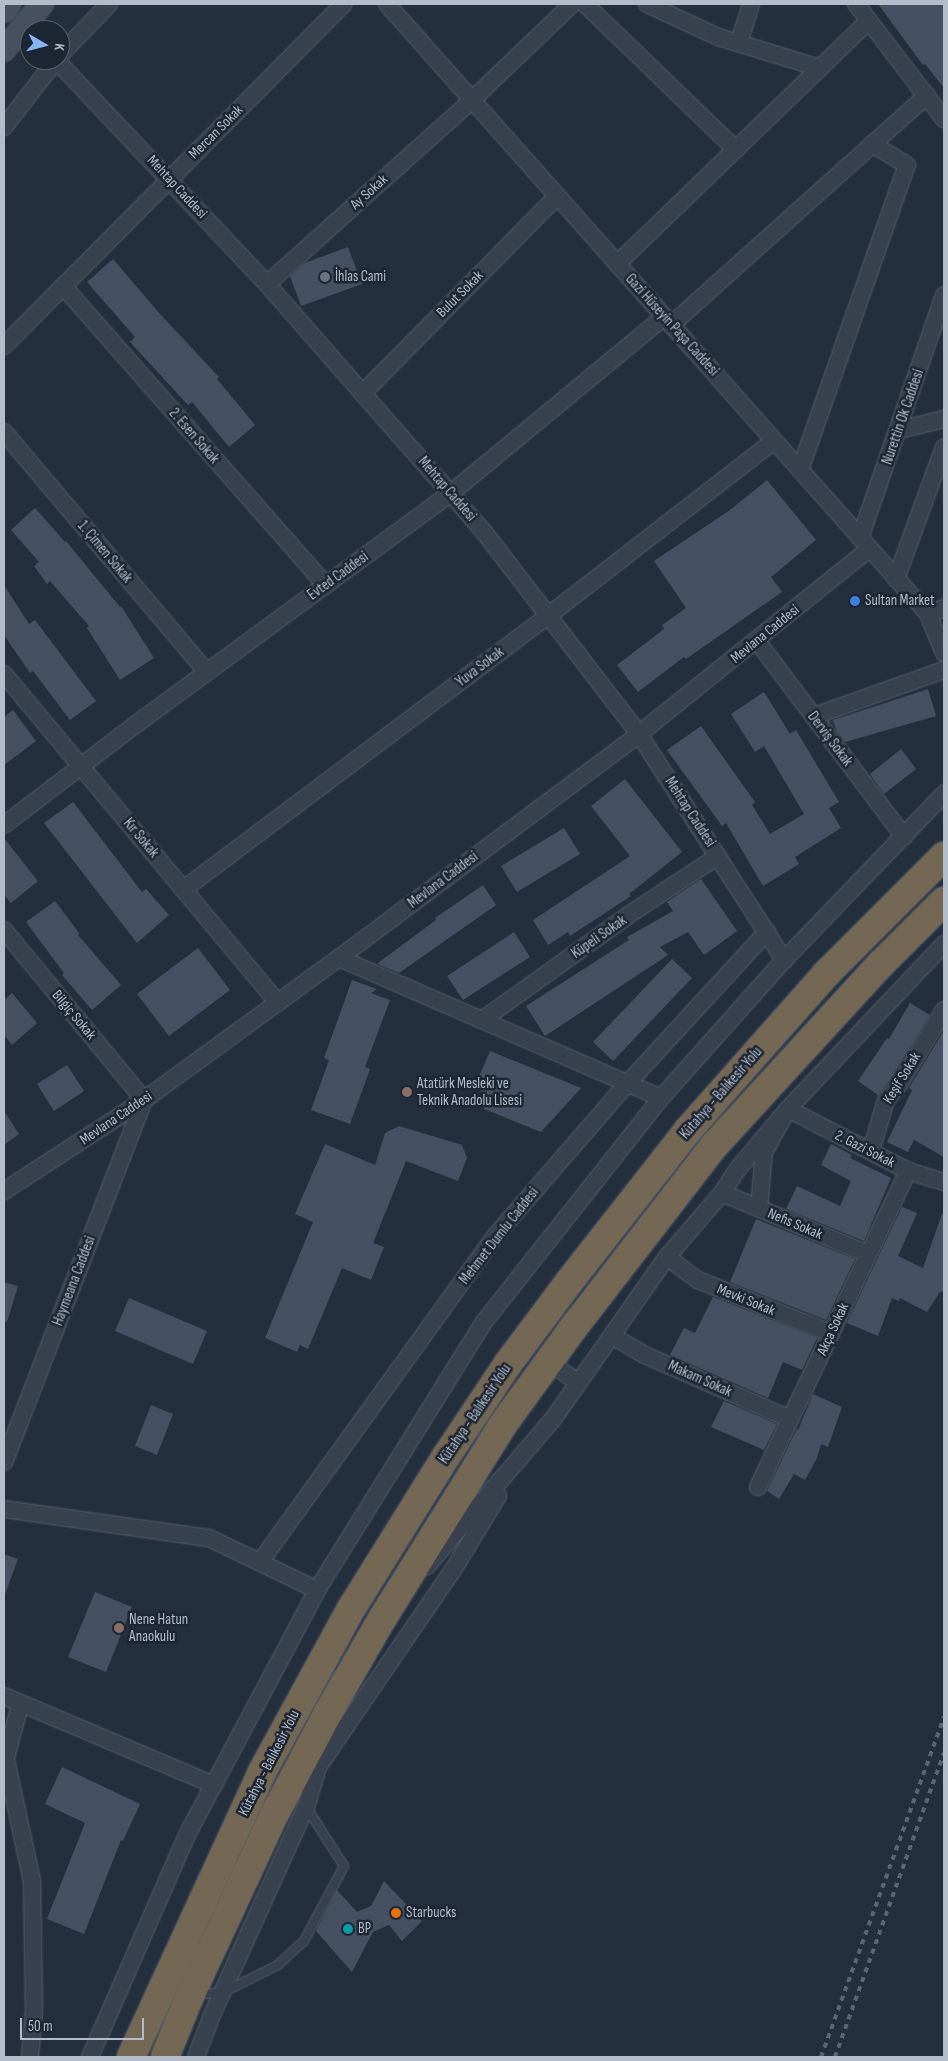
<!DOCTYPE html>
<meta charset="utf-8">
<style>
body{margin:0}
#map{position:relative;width:948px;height:2061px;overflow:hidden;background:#242f3e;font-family:"Sofia Sans Condensed",sans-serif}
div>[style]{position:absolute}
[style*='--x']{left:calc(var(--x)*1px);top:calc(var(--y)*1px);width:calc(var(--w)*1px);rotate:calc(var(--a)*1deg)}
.building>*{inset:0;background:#455162}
.roads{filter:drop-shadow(0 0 1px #565f6c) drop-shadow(0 0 1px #565f6c)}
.lane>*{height:8px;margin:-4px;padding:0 4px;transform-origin:4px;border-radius:4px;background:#38414e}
.street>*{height:16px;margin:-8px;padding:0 8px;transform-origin:8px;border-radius:8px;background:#38414e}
.secondary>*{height:22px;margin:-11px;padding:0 11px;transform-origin:11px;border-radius:11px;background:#465061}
.highway>*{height:28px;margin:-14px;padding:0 14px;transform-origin:14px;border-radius:14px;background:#746855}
.rail>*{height:4px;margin-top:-2px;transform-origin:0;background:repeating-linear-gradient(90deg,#5a6575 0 5px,transparent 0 10px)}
.dots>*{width:14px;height:14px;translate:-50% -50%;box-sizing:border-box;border:2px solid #1d2633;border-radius:50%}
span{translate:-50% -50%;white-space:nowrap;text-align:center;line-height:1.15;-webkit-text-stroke:5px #1d2633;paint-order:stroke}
.street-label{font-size:15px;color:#b4bcc9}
.poi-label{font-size:15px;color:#b4bcc9}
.left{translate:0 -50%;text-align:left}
.frame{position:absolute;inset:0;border:5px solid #b4bcc9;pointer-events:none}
.north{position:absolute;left:20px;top:20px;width:50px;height:50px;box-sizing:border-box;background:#1d2633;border:1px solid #59626f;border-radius:50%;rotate:98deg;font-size:14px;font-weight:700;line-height:20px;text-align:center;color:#b4bcc9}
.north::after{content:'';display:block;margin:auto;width:18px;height:22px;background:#8ab4f8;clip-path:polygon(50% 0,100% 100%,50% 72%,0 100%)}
.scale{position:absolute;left:20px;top:2018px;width:124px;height:22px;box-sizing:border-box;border:2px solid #b4bcc9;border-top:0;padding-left:6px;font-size:15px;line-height:18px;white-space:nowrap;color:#b4bcc9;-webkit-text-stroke:4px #1d2633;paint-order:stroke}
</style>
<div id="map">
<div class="building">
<div style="clip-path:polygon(878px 4px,944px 4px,944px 88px,925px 64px,923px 65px)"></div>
<div style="clip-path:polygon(348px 247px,362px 284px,301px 306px,290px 276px,305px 263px)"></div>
<div style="clip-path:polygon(113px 259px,160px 314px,219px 377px,217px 379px,255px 425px,229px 447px,192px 402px,188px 405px,130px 342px,135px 337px,87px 282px)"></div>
<div style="clip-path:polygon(767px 480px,816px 540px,771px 577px,782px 592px,686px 659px,684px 657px,638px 692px,617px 665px,664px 629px,662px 625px,686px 608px,654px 561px,730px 510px)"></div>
<div style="clip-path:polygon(35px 508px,65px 542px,66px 541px,120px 607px,121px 606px,154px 658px,120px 680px,87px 628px,89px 626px,50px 581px,47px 584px,34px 566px,39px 562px,11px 530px)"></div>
<div style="clip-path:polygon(4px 585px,29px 624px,35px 620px,96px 701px,70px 720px,33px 671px,30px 673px,4px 635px)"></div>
<div style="clip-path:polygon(928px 689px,936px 716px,845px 742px,836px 730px,833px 720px)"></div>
<div style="clip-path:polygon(764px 692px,790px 734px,796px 730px,839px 802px,829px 808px,841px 828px,795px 857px,799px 864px,763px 886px,726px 823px,722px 826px,667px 750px,701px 726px,755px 802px,752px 805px,770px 834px,804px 814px,764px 746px,755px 752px,731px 714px)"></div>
<div style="clip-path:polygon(13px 710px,36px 741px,4px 765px,4px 717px)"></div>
<div style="clip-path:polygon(901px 749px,916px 769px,884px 794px,870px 774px)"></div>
<div style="clip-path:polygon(625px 779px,682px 852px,629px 894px,631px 896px,570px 936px,568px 932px,548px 945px,533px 920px,630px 856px,591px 806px)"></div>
<div style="clip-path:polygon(73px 802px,142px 892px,146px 889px,169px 915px,137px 943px,44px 823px)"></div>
<div style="clip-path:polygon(564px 828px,580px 854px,517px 892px,501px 866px)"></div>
<div style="clip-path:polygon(4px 838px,38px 881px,11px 903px,4px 895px)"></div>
<div style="clip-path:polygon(701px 879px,737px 931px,704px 955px,688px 932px,660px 947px,668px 955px,545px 1036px,526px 1006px,629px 940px,627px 937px,673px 911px,667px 902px)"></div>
<div style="clip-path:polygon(483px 885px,496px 905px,399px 973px,380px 965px,378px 963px,436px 920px,435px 918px)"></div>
<div style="clip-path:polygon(55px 901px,79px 933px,78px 935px,121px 985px,92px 1010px,62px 975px,64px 973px,26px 922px)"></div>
<div style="clip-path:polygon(514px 932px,530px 957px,463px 1000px,447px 976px)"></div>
<div style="clip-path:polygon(198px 948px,230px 990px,169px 1036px,137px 994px)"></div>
<div style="clip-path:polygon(672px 959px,692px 978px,613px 1061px,593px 1042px)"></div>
<div style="clip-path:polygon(352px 980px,377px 989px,371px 993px,390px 1000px,365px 1067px,370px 1069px,350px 1124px,311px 1110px,329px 1060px,324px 1058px)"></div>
<div style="clip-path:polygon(12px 993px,37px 1023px,12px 1045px,4px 1035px,4px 1000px)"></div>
<div style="clip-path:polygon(910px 1003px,930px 1015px,892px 1077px,878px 1095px,858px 1081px,887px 1038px,889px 1039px)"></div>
<div style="clip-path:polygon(943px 1032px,944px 1157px,914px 1140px,908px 1152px,887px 1142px,912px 1090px,909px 1088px)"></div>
<div style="clip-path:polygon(490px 1051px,581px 1088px,541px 1132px,484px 1109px,479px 1077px)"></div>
<div style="clip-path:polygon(67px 1065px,84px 1091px,54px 1111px,37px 1084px)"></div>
<div style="clip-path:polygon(4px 1111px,19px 1134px,4px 1145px)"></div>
<div style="clip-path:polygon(399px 1126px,462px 1145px,467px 1158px,458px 1181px,406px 1161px,373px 1243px,384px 1247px,371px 1280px,342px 1268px,308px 1349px,300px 1345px,297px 1352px,265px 1338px,313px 1222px,295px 1214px,325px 1144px,375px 1165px,385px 1133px)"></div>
<div style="clip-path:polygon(831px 1144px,852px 1155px,850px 1158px,891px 1178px,864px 1241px,786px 1209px,797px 1186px,840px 1206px,851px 1181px,821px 1165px)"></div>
<div style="clip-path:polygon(902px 1207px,917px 1213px,898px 1256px,923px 1268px,942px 1214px,944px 1215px,944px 1291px,940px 1292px,927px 1312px,900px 1298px,899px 1301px,892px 1298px,878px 1336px,847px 1323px)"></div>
<div style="clip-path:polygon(756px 1219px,855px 1259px,826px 1320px,730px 1282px)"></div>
<div style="clip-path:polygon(4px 1282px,18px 1286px,7px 1322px,4px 1322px)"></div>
<div style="clip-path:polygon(713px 1297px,817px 1338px,802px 1370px,783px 1362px,768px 1398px,670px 1355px,684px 1328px,695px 1333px)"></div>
<div style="clip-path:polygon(129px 1298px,207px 1331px,193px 1364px,115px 1331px)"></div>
<div style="clip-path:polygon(813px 1394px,842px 1407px,828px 1447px,821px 1444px,817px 1458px,805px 1480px,794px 1474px,779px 1499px,767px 1491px,797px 1429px,798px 1430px)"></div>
<div style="clip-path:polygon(724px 1401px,777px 1424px,764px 1450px,711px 1427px)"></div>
<div style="clip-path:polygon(151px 1405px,173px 1414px,157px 1455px,135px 1446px)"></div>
<div style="clip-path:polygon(4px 1554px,18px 1559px,5px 1594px,4px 1594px)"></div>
<div style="clip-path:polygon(95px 1592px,132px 1607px,106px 1672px,68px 1657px)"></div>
<div style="clip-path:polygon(62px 1767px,140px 1804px,123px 1841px,121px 1840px,84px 1934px,47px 1919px,85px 1823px,45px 1804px)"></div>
<div style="clip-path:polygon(384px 1881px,422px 1921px,402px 1941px,389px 1925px,373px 1932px,352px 1972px,316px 1931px,337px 1890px,357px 1912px,371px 1906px)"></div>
</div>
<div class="roads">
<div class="lane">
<div style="--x:198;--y:1994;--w:24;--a:-2"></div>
<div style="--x:222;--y:1993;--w:63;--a:-26.6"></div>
<div style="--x:278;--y:1965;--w:35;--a:-43"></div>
<div style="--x:304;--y:1941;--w:85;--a:-61.9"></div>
<div style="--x:344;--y:1866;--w:69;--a:-122.5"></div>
</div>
<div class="street">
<div style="--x:387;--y:4;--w:815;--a:48.43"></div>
<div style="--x:928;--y:614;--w:42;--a:67.7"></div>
<div style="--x:585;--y:4;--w:210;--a:44"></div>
<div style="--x:647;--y:4;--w:78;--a:24.9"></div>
<div style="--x:718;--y:37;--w:107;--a:16.9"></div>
<div style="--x:856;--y:4;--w:145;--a:52.6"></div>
<div style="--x:739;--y:43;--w:41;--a:-72.9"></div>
<div style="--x:60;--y:55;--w:71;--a:-46.1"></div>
<div style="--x:56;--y:60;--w:308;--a:46.7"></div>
<div style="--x:267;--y:284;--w:330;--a:48.8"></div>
<div style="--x:484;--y:532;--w:255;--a:52.5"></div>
<div style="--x:639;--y:734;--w:269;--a:57.3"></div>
<div style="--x:4;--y:127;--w:85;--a:-52.2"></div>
<div style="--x:617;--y:264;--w:350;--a:-44"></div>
<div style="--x:267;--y:284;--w:275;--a:-41.9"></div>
<div style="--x:472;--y:100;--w:139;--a:-43.8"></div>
<div style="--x:63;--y:286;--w:398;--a:48.7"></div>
<div style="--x:671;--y:325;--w:344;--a:-41.9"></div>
<div style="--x:4;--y:346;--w:482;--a:-45.2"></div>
<div style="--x:363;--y:393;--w:276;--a:-45.4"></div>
<div style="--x:899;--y:430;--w:46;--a:-13.7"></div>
<div style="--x:4;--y:432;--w:314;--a:49.8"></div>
<div style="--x:800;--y:470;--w:323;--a:-70.7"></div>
<div style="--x:907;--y:165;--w:41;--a:-149"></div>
<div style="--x:860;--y:538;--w:257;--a:-70.9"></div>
<div style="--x:896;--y:579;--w:140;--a:-70"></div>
<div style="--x:928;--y:614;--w:17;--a:-21"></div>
<div style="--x:757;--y:641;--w:245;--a:53.1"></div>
<div style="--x:4;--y:674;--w:428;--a:50.2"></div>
<div style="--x:814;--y:716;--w:138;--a:-19.5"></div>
<div style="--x:4;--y:825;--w:165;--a:-37.4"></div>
<div style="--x:135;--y:725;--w:392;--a:-36.3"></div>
<div style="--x:451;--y:493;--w:276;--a:-39.6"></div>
<div style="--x:184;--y:889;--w:455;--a:-36.9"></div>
<div style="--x:548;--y:616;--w:286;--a:-37.8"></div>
<div style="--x:4;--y:930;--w:220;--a:50.5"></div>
<div style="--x:144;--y:1100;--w:388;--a:111.1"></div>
<div style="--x:339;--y:958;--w:351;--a:23.5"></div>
<div style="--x:482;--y:1020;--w:178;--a:-35.6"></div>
<div style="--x:627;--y:916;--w:109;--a:-33.4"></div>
<div style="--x:871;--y:1151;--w:53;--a:-73.6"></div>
<div style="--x:886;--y:1100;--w:22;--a:-51"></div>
<div style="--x:900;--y:1083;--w:85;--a:-58.9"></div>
<div style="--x:4;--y:1191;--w:167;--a:-33"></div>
<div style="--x:144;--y:1100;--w:241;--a:-36.1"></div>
<div style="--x:339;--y:958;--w:374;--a:-36.7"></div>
<div style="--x:639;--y:734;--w:295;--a:-38.8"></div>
<div style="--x:722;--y:1193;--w:158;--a:22.7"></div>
<div style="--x:759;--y:1208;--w:56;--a:-84.9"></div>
<div style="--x:764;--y:1152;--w:49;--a:-60.8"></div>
<div style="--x:788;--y:1109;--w:135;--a:27.3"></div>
<div style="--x:908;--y:1171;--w:38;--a:17"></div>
<div style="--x:667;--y:1257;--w:39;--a:37"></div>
<div style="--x:698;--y:1280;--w:142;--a:21.9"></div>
<div style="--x:612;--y:1336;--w:38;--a:30"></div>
<div style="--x:645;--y:1355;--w:158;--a:23.8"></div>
<div style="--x:549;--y:1362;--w:35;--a:35"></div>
<div style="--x:758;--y:1487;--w:350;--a:-64.6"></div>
<div style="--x:4;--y:1509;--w:207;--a:8.1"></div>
<div style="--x:209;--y:1538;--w:120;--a:25.7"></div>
<div style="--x:260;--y:1562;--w:403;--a:-54.2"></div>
<div style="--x:496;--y:1235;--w:200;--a:-49.1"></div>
<div style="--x:627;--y:1084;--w:207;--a:-47.4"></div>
<div style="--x:427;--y:1566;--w:194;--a:-49.4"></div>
<div style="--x:553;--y:1419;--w:198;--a:-54.9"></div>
<div style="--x:667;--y:1257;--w:84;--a:-49.3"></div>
<div style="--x:722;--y:1193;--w:27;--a:-57"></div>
<div style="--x:737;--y:1170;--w:80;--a:-50.1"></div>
<div style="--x:788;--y:1109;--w:227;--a:-46.6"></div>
<div style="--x:4;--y:1696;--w:228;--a:23"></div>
<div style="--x:6;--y:1760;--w:124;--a:77.9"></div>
<div style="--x:32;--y:1881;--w:129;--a:89.1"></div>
<div style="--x:34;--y:2010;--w:47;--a:94.9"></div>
<div style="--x:4;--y:1765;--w:62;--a:-75.1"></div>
<div style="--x:90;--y:2057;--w:244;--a:-66.4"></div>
<div style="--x:188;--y:1833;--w:275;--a:-62"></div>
<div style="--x:317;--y:1590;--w:316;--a:-58.1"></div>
<div style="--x:484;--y:1322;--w:285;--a:-51.7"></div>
<div style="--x:661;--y:1098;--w:185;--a:-48.3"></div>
<div style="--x:784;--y:960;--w:231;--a:-46.1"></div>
<div style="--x:196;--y:2057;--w:45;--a:-69.1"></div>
<div style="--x:212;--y:2015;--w:228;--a:-65.7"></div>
<div style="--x:306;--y:1807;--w:42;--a:-73.3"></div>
<div style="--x:318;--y:1767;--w:239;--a:-55.6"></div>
<div style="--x:453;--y:1570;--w:87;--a:-58.7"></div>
</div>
<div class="secondary">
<div style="--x:4;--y:11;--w:9;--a:-54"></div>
<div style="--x:4;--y:50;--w:60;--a:-50.4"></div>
</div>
<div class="highway">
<div style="--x:131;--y:2057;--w:314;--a:-65.3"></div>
<div style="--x:262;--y:1772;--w:186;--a:-61.4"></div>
<div style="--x:351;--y:1609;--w:181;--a:-58.1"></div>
<div style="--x:447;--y:1455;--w:108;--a:-56.3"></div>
<div style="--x:507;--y:1365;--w:104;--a:-53.2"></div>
<div style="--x:569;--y:1282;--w:193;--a:-51.9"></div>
<div style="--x:688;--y:1130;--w:211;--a:-48.5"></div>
<div style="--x:828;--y:972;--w:164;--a:-45"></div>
<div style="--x:165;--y:2057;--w:64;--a:-67.9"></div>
<div style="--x:189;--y:1998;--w:202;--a:-65.1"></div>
<div style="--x:274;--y:1815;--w:118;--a:-62.1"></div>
<div style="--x:329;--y:1711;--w:106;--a:-60.1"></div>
<div style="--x:382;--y:1619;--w:227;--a:-58.1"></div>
<div style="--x:502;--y:1426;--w:122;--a:-54"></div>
<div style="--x:574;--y:1327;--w:229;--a:-52.3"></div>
<div style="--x:714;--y:1146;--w:247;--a:-47.5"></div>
<div style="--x:881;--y:964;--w:89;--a:-45"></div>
</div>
</div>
<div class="rail">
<div style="--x:821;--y:2057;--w:362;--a:-70.1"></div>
<div style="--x:835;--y:2057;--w:323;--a:-70.3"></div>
</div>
<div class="dots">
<div style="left:325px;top:277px;background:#6b7280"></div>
<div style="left:855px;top:601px;background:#3f7fe0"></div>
<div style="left:407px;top:1092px;background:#8d6e63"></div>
<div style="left:119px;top:1628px;background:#8d6e63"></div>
<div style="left:396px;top:1913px;background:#e8710a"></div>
<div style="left:348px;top:1929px;background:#0f9aa8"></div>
</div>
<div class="street-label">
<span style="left:216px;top:132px;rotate:-45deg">Mercan Sokak</span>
<span style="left:177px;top:187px;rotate:47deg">Mehtap Caddesi</span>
<span style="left:369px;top:192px;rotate:-42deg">Ay Sokak</span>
<span style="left:460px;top:294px;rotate:-45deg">Bulut Sokak</span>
<span style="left:672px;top:325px;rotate:48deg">Gazi Hüseyin Paşa Caddesi</span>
<span style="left:903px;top:417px;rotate:-71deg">Nurettin Ok Caddesi</span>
<span style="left:194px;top:436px;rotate:49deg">2. Esen Sokak</span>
<span style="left:447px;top:489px;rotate:49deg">Mehtap Caddesi</span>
<span style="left:105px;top:552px;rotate:50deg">1. Çimen Sokak</span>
<span style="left:338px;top:576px;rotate:-36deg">Evted Caddesi</span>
<span style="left:765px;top:634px;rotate:-39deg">Mevlana Caddesi</span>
<span style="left:480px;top:667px;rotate:-37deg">Yuva Sokak</span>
<span style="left:830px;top:739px;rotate:53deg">Derviş Sokak</span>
<span style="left:690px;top:812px;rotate:57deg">Mehtap Caddesi</span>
<span style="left:141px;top:838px;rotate:50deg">Kır Sokak</span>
<span style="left:443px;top:880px;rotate:-37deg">Mevlana Caddesi</span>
<span style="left:599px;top:937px;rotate:-35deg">Küpeli Sokak</span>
<span style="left:74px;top:1015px;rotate:50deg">Bilgiç Sokak</span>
<span style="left:902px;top:1078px;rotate:-58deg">Keşif Sokak</span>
<span style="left:721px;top:1093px;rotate:-49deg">Kütahya - Balıkesir Yolu</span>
<span style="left:116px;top:1118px;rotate:-34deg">Mevlana Caddesi</span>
<span style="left:865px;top:1149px;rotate:27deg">2. Gazi Sokak</span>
<span style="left:795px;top:1224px;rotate:23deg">Nefis Sokak</span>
<span style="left:499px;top:1236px;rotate:-52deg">Mehmet Dumlu Caddesi</span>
<span style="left:74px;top:1281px;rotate:-69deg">Haymeana Caddesi</span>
<span style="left:746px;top:1300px;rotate:22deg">Mevki Sokak</span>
<span style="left:833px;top:1329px;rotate:-65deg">Akça Sokak</span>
<span style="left:700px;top:1379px;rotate:24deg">Makam Sokak</span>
<span style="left:475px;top:1414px;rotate:-56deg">Kütahya - Balıkesir Yolu</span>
<span style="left:269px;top:1763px;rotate:-63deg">Kütahya - Balıkesir Yolu</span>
</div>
<div class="poi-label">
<span class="left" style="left:335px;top:277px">İhlas Cami</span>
<span class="left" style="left:865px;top:601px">Sultan Market</span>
<span class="left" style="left:417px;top:1092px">Atatürk Mesleki ve<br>Teknik Anadolu Lisesi</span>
<span class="left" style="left:129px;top:1628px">Nene Hatun<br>Anaokulu</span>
<span class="left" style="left:406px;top:1913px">Starbucks</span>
<span class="left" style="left:358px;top:1929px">BP</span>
</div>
<div class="frame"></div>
<div class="north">K</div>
<div class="scale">50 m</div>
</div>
